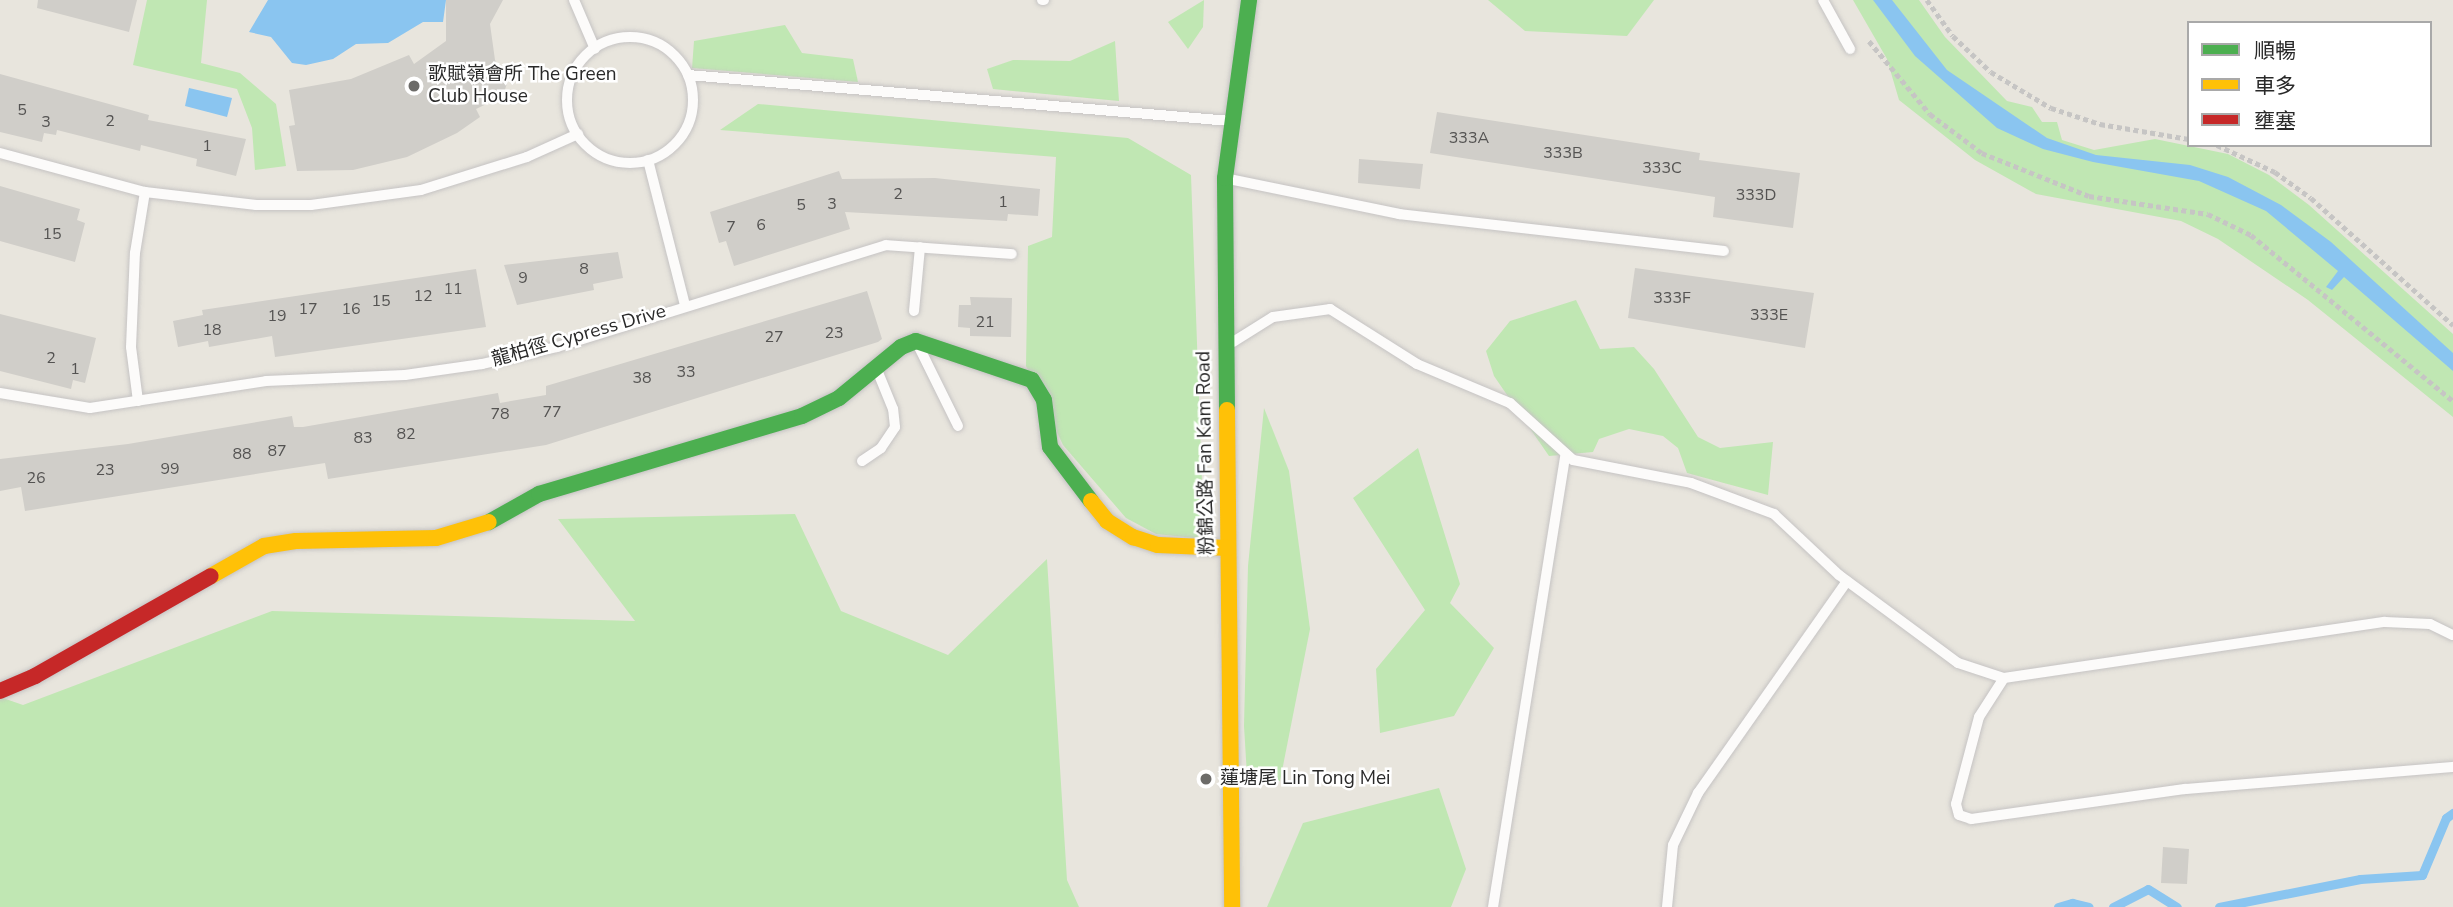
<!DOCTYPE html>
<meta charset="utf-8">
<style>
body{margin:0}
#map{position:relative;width:2453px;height:907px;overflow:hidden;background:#e8e5dd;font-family:"Nunito Sans","Noto Sans TC",sans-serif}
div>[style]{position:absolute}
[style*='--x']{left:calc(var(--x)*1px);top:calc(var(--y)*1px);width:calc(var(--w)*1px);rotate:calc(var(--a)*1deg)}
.green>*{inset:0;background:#c0e7b3}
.water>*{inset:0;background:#8ac5f0}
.stream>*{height:9px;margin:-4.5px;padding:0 4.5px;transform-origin:4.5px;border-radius:4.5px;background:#8ac5f0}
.building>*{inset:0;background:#d0cec9}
.path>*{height:4.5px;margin-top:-2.25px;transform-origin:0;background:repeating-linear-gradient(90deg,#c6c5c4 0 5px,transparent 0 8.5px)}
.roads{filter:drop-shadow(0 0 2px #c5c3c3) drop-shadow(0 0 2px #c5c3c3)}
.lane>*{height:10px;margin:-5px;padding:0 5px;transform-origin:5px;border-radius:5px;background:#fcfbfa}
.lane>.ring{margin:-5px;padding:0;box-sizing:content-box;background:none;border:10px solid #fcfbfa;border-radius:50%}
.fast>*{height:16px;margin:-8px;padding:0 8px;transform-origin:8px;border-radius:8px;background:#4caf50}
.slow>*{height:16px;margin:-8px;padding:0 8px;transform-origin:8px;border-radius:8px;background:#ffc107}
.jam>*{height:16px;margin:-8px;padding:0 8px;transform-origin:8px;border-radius:8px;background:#c62828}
.dots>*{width:19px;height:19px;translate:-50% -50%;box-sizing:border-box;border:4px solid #fff;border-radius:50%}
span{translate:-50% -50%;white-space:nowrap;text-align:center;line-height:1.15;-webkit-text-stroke:5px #fff;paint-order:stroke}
.number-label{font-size:16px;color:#545352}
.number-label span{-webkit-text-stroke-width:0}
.poi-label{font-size:19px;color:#292929}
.left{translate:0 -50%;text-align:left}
.street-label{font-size:19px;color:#292929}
.legend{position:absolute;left:2187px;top:21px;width:245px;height:126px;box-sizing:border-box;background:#fff;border:2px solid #a9a9a9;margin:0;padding:9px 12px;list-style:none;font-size:21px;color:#292929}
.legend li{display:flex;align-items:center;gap:14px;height:35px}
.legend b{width:35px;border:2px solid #a9a9a9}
</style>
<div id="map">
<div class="green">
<div style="clip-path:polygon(147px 0,207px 0,201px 63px,240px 73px,276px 104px,286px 166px,255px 170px,252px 128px,237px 89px,133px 65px)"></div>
<div style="clip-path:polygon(1204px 0,1203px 27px,1188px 49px,1168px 22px)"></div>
<div style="clip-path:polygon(1488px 0,1654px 0,1627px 36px,1525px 31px)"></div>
<div style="clip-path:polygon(1853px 0,1919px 0,1945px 37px,2007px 101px,2032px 107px,2042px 122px,2057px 122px,2062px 140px,2094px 150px,2155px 139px,2228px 154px,2269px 175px,2309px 205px,2453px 334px,2453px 417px,2308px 300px,2218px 239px,2181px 221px,2036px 194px,1975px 160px,1899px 100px,1887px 59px)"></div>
<div style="clip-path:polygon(785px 25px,802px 53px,853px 59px,858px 82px,692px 68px,694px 41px)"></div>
<div style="clip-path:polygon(1115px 41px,1119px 101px,993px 89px,987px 69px,1013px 60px,1070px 61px)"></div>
<div style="clip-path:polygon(758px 104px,1128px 138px,1191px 175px,1204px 539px,1156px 534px,1126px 518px,1063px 445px,1026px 366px,1028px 246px,1052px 237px,1056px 157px,720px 130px)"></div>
<div style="clip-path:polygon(1576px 300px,1600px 349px,1634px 347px,1654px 369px,1698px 437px,1720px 448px,1773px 442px,1768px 495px,1687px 473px,1678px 448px,1663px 436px,1629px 429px,1599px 439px,1593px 452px,1549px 456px,1494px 376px,1486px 351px,1510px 321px)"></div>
<div style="clip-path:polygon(1264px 408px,1289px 471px,1310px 629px,1280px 781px,1247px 775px,1244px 726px,1248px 566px)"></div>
<div style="clip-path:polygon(1418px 448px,1460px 584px,1450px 603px,1494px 648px,1454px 716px,1380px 733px,1376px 669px,1425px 610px,1353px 498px)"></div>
<div style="clip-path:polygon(795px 514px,841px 611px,948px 655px,1047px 559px,1067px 880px,1079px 907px,0 907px,0 697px,23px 705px,272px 611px,635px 621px,558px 519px)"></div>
<div style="clip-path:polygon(1439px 788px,1466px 869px,1451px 907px,1267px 907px,1303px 823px)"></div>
</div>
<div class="water">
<div style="clip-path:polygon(268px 0,446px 0,443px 22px,423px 22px,388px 43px,356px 44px,333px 59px,306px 65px,292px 63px,271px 37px,249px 32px)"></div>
<div style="clip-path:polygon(1873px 0,1892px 0,1947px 70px,2047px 138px,2096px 155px,2190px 165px,2228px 177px,2281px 205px,2331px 242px,2453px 353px,2453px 371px,2344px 277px,2332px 290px,2326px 287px,2338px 271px,2266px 211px,2199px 181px,2093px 162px,2043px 149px,1997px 128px,1915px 56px)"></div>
<div style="clip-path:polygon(189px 88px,232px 98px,227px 117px,185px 106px)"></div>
</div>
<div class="stream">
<div style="--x:2058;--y:907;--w:15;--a:-16"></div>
<div style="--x:2072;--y:903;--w:17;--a:13"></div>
<div style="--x:2113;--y:907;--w:39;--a:-27"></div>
<div style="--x:2148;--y:889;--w:34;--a:32"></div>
<div style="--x:2219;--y:907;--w:144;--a:-11.2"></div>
<div style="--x:2360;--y:879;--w:62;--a:-3.7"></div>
<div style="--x:2422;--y:875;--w:62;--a:-67.2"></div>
<div style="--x:2446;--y:818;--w:9;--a:-36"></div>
</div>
<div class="building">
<div style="clip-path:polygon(38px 0,137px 0,129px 32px,37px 8px)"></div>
<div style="clip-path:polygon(446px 0,503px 0,490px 24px,495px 60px,508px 80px,503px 96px,476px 109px,480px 117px,457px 133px,407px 157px,353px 170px,297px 171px,289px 126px,295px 125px,289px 90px,351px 79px,409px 55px,414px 64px,446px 41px)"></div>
<div style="clip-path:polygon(0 74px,149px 115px,148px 120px,246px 139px,236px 176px,196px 166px,197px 159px,141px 145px,140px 151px,57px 130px,56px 135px,44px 133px,42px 142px,0 132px)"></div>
<div style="clip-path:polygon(1437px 112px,1700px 153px,1699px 160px,1800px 173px,1793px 228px,1713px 217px,1715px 197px,1430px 153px)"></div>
<div style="clip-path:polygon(1359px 159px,1423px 164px,1420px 189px,1358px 183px)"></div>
<div style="clip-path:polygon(839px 171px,842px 179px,935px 178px,1040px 189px,1038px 216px,1008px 214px,1007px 221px,845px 212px,850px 229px,734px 266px,726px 241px,719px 243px,710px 212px)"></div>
<div style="clip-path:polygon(0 186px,80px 209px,77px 220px,85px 223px,75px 262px,0 241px)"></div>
<div style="clip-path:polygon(618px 252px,623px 278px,593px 284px,594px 290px,517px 305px,504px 265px)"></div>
<div style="clip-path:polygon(1635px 268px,1814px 293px,1805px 348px,1628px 318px)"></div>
<div style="clip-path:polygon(476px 269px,486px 327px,275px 357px,272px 336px,209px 347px,208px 341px,178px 347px,173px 321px,203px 315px,202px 310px)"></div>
<div style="clip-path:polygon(867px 291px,882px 339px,878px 342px,546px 445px,328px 479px,325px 463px,25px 511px,21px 487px,0 491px,0 459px,128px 444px,292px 416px,294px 427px,303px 427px,498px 393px,500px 403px,546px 395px,546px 386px)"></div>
<div style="clip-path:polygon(970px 297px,1012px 298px,1011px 337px,970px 336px,970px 328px,958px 327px,959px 305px,971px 305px)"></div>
<div style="clip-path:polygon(0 314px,96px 338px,85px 383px,73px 380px,71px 389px,0 371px)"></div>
<div style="clip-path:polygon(2163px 847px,2189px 849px,2187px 884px,2161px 883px)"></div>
</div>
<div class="path">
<div style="--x:1927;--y:0;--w:44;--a:54.2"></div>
<div style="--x:1953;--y:36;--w:52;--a:43.5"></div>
<div style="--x:1991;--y:72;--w:70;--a:31"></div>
<div style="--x:2051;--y:108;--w:52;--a:18.1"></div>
<div style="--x:2100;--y:124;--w:90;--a:9.6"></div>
<div style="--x:1869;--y:41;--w:95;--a:50.1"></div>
<div style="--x:1930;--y:114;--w:65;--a:36.9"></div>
<div style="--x:1982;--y:153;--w:115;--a:21.9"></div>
<div style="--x:2089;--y:196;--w:120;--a:8.6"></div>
<div style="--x:2208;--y:214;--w:48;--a:26"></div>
<div style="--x:2251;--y:235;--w:261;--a:39.4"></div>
<div style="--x:2217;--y:145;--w:64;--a:25"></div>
<div style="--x:2275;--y:172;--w:44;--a:35.8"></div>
<div style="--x:2311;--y:198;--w:191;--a:41.8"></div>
</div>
<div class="roads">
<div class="lane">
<div style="--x:574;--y:0;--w:53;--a:66.8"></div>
<div style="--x:1042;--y:0;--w:2;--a:0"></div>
<div style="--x:1823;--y:0;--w:56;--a:61.1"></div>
<div class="ring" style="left:567px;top:37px;width:116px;height:116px"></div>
<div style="--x:688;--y:75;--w:544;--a:4.85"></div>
<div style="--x:0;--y:153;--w:150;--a:15.1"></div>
<div style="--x:145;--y:192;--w:112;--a:6.7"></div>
<div style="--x:256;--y:205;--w:55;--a:0"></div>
<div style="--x:311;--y:205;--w:111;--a:-7.8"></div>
<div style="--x:421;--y:190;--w:111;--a:-17.3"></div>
<div style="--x:527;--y:157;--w:56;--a:-24.3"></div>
<div style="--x:648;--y:160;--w:150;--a:75.7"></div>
<div style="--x:1229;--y:179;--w:174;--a:11.6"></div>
<div style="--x:1399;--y:214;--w:327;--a:6.5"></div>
<div style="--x:914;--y:311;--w:64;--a:-84.6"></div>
<div style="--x:1233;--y:342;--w:47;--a:-32"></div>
<div style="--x:1273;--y:317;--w:58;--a:-8"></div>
<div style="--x:1330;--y:309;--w:103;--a:32.3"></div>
<div style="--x:1417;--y:364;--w:101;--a:22.8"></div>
<div style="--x:1510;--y:403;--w:85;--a:42.1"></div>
<div style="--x:1573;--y:460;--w:120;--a:11"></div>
<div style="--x:1691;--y:483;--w:89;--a:20.5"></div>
<div style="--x:1774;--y:514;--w:89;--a:43.2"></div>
<div style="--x:1839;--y:575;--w:148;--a:36.5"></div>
<div style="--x:1958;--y:663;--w:48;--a:18.1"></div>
<div style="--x:2004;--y:678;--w:385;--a:-8.4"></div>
<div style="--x:2385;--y:622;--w:45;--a:2.5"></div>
<div style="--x:2430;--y:624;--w:25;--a:26"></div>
<div style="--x:919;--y:347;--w:88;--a:63.7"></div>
<div style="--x:0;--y:393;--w:91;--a:9.5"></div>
<div style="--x:90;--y:408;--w:178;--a:-8.7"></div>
<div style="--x:266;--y:381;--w:139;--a:-2.5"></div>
<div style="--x:405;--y:375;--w:78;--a:-8.1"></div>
<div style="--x:482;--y:364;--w:77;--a:-12.8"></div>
<div style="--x:557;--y:347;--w:344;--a:-17.2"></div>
<div style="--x:886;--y:245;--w:126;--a:4.1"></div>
<div style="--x:138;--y:401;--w:54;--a:-97.4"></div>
<div style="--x:131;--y:347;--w:94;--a:-87.6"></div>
<div style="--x:135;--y:253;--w:62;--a:-80.7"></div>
<div style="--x:862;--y:461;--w:23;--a:-34"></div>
<div style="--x:881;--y:448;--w:25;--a:-56"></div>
<div style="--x:895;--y:427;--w:18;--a:-96"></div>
<div style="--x:893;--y:409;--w:42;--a:-112.3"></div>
<div style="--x:2004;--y:678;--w:46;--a:122.7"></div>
<div style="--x:1979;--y:717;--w:90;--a:104.8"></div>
<div style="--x:1956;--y:804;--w:11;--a:75"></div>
<div style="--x:1959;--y:815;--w:13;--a:18"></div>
<div style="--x:1971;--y:819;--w:216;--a:-8"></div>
<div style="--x:2185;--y:789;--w:269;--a:-4.7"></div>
<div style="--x:1493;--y:907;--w:458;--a:-80.9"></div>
<div style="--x:1667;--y:907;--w:62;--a:-84.5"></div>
<div style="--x:1673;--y:845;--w:58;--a:-64.3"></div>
<div style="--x:1698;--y:793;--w:259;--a:-54.9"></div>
</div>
<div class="fast">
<div style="--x:1227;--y:410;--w:232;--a:-90.5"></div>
<div style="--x:1225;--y:178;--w:180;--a:-82.3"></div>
<div style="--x:489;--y:522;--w:57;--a:-29.2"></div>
<div style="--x:539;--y:494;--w:274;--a:-16.5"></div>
<div style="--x:802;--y:416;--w:41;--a:-25.9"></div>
<div style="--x:839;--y:398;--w:80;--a:-39.4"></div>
<div style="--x:901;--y:347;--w:16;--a:-22"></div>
<div style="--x:916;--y:341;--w:122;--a:18.6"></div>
<div style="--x:1032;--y:380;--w:23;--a:59"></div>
<div style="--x:1044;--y:400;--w:47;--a:82.7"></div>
<div style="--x:1050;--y:447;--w:68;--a:52.8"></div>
</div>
<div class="slow">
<div style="--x:1227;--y:410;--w:497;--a:89.4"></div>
<div style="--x:1091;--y:501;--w:26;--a:51"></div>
<div style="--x:1107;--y:521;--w:31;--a:32"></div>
<div style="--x:1133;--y:537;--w:26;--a:18"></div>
<div style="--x:1158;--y:545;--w:70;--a:2.5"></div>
<div style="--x:211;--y:576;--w:61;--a:-29.5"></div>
<div style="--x:264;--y:546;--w:32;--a:-9"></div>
<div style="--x:296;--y:541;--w:140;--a:-1.2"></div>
<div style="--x:436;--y:538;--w:55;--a:-16.8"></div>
</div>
<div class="jam">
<div style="--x:0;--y:691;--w:38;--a:-23"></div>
<div style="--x:35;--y:676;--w:202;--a:-29.6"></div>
</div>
</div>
<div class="dots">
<div style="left:414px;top:86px;background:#6c6b68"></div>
<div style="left:1206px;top:779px;background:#6c6b68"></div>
</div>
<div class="number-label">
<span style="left:22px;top:110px">5</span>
<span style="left:110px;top:121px">2</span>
<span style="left:46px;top:122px">3</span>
<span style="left:1469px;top:138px">333A</span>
<span style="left:207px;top:146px">1</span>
<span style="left:1563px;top:153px">333B</span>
<span style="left:1662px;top:168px">333C</span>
<span style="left:898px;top:194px">2</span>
<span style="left:1756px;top:195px">333D</span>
<span style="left:1003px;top:202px">1</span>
<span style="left:832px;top:204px">3</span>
<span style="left:801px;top:205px">5</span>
<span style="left:761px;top:225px">6</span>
<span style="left:731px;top:227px">7</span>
<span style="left:52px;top:234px">15</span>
<span style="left:584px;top:269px">8</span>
<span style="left:523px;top:278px">9</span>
<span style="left:453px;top:289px">11</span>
<span style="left:423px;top:296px">12</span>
<span style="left:1672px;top:298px">333F</span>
<span style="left:381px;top:301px">15</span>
<span style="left:308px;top:309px">17</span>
<span style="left:351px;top:309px">16</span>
<span style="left:1769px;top:315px">333E</span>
<span style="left:277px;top:316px">19</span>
<span style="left:985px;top:322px">21</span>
<span style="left:212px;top:330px">18</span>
<span style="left:834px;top:333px">23</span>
<span style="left:774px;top:337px">27</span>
<span style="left:51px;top:358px">2</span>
<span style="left:75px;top:369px">1</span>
<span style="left:686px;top:372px">33</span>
<span style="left:642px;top:378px">38</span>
<span style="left:552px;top:412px">77</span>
<span style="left:500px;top:414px">78</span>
<span style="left:406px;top:434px">82</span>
<span style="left:363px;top:438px">83</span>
<span style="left:277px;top:451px">87</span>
<span style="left:242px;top:454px">88</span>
<span style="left:170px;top:469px">99</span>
<span style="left:105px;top:470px">23</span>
<span style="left:36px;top:478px">26</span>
</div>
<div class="poi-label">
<span class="left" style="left:428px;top:86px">歌賦嶺會所 The Green<br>Club House</span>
<span class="left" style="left:1220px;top:779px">蓮塘尾 Lin Tong Mei</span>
</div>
<div class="street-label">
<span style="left:579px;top:336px;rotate:-16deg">龍柏徑 Cypress Drive</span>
<span style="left:1206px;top:453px;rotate:-91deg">粉錦公路 Fan Kam Road</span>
</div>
<ul class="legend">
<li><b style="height:9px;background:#4caf50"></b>順暢</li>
<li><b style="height:9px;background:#ffc107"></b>車多</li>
<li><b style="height:9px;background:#c62828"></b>壅塞</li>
</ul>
</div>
